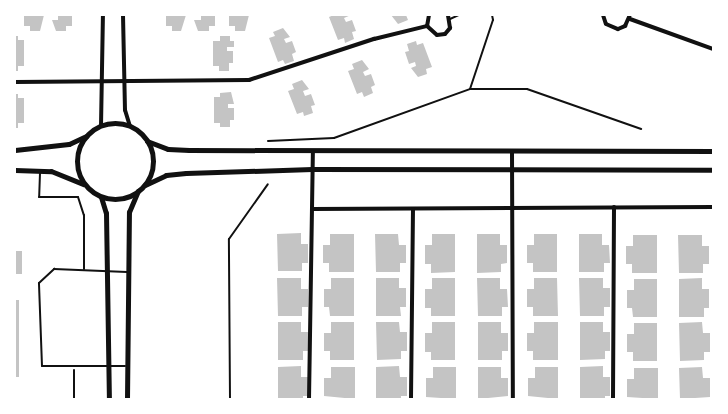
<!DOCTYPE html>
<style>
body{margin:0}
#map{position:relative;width:728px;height:414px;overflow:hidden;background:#fff;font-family:Manrope,sans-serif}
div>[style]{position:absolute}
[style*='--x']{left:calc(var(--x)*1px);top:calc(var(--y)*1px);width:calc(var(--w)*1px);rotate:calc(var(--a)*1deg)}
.building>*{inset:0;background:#c4c4c4}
.path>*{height:2px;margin:-1px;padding:0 1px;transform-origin:1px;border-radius:1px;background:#111}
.service>*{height:2px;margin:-1px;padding:0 1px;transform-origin:1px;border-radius:1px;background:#111}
.minor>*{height:4px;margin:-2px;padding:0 2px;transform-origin:2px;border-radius:2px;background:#111}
.tertiary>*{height:5px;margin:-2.5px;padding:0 2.5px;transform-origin:2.5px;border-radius:2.5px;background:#111}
.tertiary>.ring{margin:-2.5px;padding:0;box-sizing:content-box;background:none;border:5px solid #111;border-radius:50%}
span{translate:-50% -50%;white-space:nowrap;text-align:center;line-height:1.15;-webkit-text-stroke:5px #fff;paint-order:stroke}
.frame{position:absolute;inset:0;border:16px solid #fff;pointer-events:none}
</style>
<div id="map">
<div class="building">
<div style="clip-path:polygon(24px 15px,44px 15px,40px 31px,30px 31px,30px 26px,24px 26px)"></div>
<div style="clip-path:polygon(58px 15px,72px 15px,72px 26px,66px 26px,66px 31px,56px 31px,52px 20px,58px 20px)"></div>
<div style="clip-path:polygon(166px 15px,186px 15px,181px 31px,172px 31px,172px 26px,166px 26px)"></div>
<div style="clip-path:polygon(201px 15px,215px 15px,215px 26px,209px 26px,209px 31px,198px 31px,194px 20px,201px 20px)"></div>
<div style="clip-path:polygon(229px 15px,249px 15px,245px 31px,235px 31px,235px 26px,229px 26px)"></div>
<div style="clip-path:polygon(334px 15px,351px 15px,344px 18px,346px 22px,352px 20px,356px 31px,352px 32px,354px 39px,345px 43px,344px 38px,338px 40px,329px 17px)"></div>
<div style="clip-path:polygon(391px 15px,406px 15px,408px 20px,398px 24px)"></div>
<div style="clip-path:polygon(283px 28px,290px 37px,284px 39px,286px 43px,292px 41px,296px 52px,292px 54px,294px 61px,285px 64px,283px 60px,278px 62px,269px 38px,275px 36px,273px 32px)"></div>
<div style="clip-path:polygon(15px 36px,18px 36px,18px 40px,24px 40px,24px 66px,18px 66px,18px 71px,15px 71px)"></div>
<div style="clip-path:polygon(220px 36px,230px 36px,230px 41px,234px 41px,234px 47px,227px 47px,227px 51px,233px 51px,233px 63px,229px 63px,229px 71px,219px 71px,219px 66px,213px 66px,213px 41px,220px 41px)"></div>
<div style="clip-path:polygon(416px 41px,417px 45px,423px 43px,432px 67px,426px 69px,427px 74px,418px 77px,411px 68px,416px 66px,415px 62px,409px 64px,405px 52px,409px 51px,407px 44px)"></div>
<div style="clip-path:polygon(362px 60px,369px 69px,363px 72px,365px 76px,371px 74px,375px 85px,371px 87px,373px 93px,364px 97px,362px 92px,357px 94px,348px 71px,354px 69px,352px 64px)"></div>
<div style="clip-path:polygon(302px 80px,309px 89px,303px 91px,305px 96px,311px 94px,315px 105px,311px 106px,313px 113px,304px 116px,303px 112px,297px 114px,288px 91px,294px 89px,292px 84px)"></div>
<div style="clip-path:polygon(231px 92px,234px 104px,228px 104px,228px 108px,234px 108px,234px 120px,230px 120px,230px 127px,220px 127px,220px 123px,214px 123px,214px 97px,220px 97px,220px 93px)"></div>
<div style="clip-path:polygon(15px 94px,18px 94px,18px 98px,24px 98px,24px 123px,18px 123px,18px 128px,15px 128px)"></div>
<div style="clip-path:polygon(301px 233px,301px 244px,308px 244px,308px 263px,302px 263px,302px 271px,278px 271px,277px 234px)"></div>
<div style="clip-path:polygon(330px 234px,354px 234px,354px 272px,329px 272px,329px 263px,323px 263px,323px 245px,330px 245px)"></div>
<div style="clip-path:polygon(375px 234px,398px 234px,399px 245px,406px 245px,406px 263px,400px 263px,400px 272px,376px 272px)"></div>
<div style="clip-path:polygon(432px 234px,455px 234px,455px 272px,431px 273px,431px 264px,425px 264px,425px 245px,432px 245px)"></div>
<div style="clip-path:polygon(477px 234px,500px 234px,500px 245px,507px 245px,507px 263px,501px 264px,501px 272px,477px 273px)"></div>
<div style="clip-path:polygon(534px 234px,557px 234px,557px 272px,533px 272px,533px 263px,527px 263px,527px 245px,534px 245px)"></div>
<div style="clip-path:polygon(579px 234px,602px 234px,602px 245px,609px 245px,610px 263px,604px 263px,604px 272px,579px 272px)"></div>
<div style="clip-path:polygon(633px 235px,657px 235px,657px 273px,632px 273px,632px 264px,626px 264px,626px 246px,633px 246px)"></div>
<div style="clip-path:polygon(678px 235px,702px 235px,702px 246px,709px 246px,709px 264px,703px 264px,703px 273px,679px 273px)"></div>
<div style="clip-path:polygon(15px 251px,22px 251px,22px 274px,15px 274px)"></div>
<div style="clip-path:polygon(277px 278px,301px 278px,301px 289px,308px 289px,308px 307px,302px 307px,302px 316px,278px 316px)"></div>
<div style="clip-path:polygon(331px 278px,354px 278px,354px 316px,330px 316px,329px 307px,324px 307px,324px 289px,331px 289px)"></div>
<div style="clip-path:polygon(376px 278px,399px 278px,399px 288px,406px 288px,406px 307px,400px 307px,401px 316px,376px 316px)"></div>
<div style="clip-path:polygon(432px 278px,455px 278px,455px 316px,431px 316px,431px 308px,425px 308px,425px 289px,432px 289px)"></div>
<div style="clip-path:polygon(477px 278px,500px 278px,500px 289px,507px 289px,508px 307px,502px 307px,502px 316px,478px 316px)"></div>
<div style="clip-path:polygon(534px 278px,557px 278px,558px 316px,533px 316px,533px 307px,527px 307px,527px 289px,534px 289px)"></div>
<div style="clip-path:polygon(579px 278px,603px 278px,603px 288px,610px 288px,610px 307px,604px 307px,604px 316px,580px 316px)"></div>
<div style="clip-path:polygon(702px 278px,702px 289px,709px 289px,709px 308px,704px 308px,704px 317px,679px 317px,679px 279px)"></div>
<div style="clip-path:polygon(634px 279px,657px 279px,657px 317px,633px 317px,632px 308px,627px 308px,627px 290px,634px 290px)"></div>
<div style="clip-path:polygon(15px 300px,19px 300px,19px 377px,15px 377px)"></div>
<div style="clip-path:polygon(278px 322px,301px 322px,301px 332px,308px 332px,308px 351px,303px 351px,303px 360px,278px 360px)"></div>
<div style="clip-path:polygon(331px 322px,354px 322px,354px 360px,330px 360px,330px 351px,324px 351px,324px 333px,331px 333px)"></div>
<div style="clip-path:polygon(376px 322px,399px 322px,400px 332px,407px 332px,407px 351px,401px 351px,401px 359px,377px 360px)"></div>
<div style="clip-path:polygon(432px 322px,455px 322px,455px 360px,431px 360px,431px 352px,425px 352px,425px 333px,432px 333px)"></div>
<div style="clip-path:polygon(478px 322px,501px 322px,501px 333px,508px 333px,508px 351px,502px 351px,502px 360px,478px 360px)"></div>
<div style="clip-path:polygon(534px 322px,558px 322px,558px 360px,533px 360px,533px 351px,527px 351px,527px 333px,534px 333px)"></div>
<div style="clip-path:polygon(580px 322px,603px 322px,603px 332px,610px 332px,610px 351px,605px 351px,605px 359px,580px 360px)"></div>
<div style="clip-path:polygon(702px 322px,703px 333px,710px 333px,710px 352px,704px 352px,704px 360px,680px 361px,679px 323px)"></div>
<div style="clip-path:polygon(634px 323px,657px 323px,657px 361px,633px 361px,633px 352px,627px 352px,627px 334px,634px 334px)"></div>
<div style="clip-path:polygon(301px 366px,301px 377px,308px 377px,308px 396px,303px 396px,303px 399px,278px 399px,278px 367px)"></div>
<div style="clip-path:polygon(399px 366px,400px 377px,407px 377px,407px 396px,401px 396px,401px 399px,376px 399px,376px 367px)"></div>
<div style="clip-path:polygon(603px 366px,603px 377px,610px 377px,610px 396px,605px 396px,605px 399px,580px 399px,580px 367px)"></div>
<div style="clip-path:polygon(331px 367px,355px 367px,355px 399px,324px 396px,324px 378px,331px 378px)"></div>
<div style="clip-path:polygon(433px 367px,456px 367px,456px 399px,426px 397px,426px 378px,433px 378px)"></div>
<div style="clip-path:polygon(478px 367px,501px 367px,501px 378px,508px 378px,508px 396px,478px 399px)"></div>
<div style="clip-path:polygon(535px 367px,558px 367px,558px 399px,528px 396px,528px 378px,535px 378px)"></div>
<div style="clip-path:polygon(702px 367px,703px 378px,710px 378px,710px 397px,680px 399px,679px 368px)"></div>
<div style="clip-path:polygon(634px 368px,658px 368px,658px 399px,627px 397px,627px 379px,634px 379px)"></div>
</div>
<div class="path">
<div style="--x:470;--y:89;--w:57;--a:0"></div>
<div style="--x:527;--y:89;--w:121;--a:19.3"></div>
<div style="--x:268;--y:141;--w:66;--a:-2.6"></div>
<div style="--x:334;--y:138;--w:145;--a:-19.8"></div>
<div style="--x:470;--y:89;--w:73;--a:-71.6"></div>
<div style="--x:493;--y:20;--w:5;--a:-101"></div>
<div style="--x:74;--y:370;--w:29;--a:90"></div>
<div style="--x:230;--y:399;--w:160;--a:-90.4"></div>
<div style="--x:229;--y:239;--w:67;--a:-54.7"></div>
</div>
<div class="service">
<div style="--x:450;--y:19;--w:10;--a:-24"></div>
<div style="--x:40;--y:173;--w:24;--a:92"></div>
<div style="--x:39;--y:197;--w:39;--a:0"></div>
<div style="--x:78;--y:197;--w:19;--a:72"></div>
<div style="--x:84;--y:215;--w:54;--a:90"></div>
<div style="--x:125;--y:366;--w:83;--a:180"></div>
<div style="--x:42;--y:366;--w:83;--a:-92.1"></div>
<div style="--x:39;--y:283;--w:21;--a:-43"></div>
<div style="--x:54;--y:269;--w:73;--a:2.4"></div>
</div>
<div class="minor">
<div style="--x:123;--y:15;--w:95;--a:88.8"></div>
<div style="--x:125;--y:110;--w:17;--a:73"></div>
<div style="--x:429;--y:15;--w:11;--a:100"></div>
<div style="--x:427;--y:26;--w:13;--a:42"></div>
<div style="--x:437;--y:35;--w:8;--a:-7"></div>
<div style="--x:445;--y:34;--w:8;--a:-50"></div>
<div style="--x:450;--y:28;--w:13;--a:-99"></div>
<div style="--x:603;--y:15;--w:9;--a:72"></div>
<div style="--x:606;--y:24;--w:13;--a:23"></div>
<div style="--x:618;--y:29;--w:8;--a:-23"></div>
<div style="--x:625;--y:26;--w:12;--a:-66"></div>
<div style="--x:630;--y:19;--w:88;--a:19.9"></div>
<div style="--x:15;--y:82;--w:234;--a:-0.5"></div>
<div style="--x:249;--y:80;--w:132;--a:-18.2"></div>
<div style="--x:374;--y:39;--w:55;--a:-13.8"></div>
<div style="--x:101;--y:126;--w:111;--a:-89"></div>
<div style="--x:512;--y:151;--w:248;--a:89.8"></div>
<div style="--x:312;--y:209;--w:401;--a:-0.3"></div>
<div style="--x:309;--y:399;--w:248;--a:-89.1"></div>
<div style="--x:411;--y:399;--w:190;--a:-89.4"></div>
<div style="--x:613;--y:399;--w:192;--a:-89.7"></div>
</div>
<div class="tertiary">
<div class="ring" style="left:77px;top:123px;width:71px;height:71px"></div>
<div style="--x:147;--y:141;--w:22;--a:21"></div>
<div style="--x:168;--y:149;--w:21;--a:3"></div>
<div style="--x:189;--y:150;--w:524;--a:0.11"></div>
<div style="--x:15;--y:150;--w:54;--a:-6.3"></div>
<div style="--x:69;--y:144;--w:19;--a:-25"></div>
<div style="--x:15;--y:170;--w:36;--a:2"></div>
<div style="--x:51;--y:171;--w:35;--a:22"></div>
<div style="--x:145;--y:185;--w:23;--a:-25"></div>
<div style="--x:166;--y:175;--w:20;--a:-6"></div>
<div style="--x:186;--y:173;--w:126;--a:-1.8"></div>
<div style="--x:312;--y:169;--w:401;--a:0.1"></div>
<div style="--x:101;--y:197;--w:17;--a:73"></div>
<div style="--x:106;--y:213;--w:186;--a:89.1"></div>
<div style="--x:127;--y:399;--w:187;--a:-89.4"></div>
<div style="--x:129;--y:212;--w:23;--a:-67"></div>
</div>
<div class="frame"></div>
</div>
